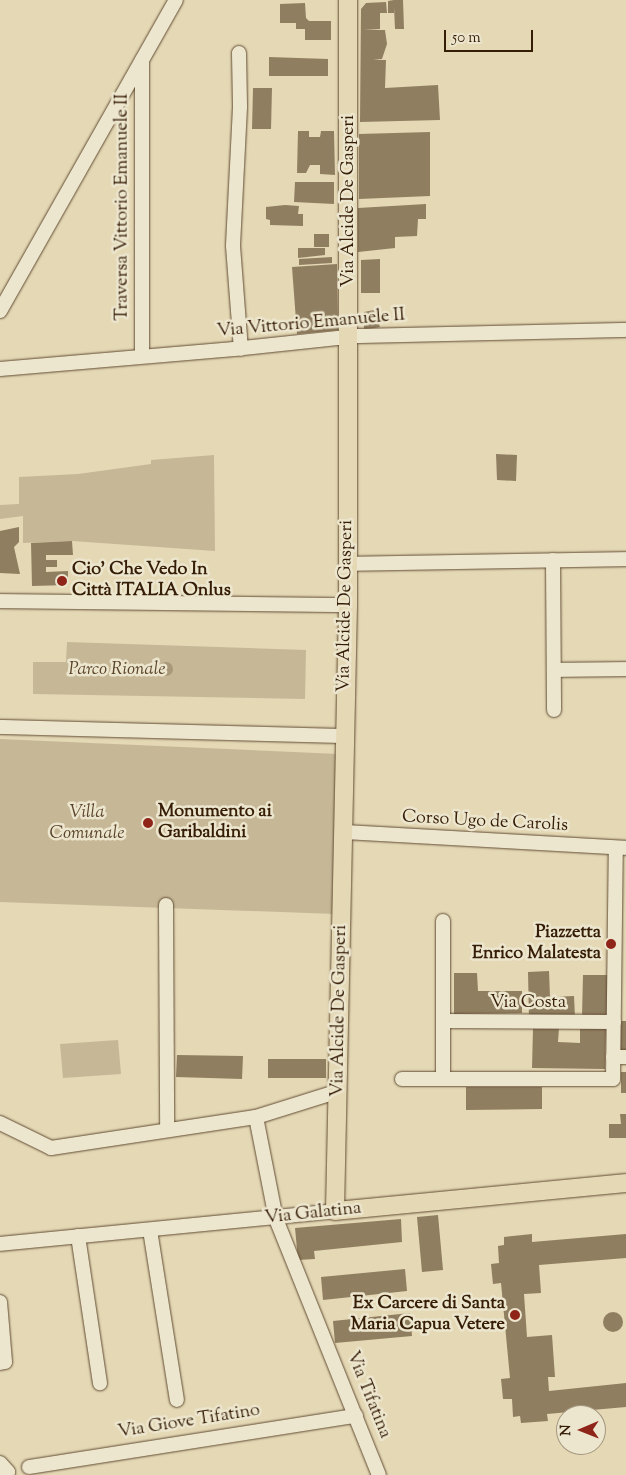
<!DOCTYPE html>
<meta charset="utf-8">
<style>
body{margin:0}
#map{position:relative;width:626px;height:1475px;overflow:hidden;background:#e4d8b5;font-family:"Sorts Mill Goudy",serif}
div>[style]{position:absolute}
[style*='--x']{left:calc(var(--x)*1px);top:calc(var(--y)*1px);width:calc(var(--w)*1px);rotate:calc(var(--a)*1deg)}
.green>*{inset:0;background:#c6b897}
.water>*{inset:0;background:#a9987a}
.round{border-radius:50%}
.building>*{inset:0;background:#907e61}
.roads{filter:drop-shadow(0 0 1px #624c32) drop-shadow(0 0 1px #624c32)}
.minor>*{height:14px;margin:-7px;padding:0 7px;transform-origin:7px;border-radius:7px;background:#ede6cf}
.major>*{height:18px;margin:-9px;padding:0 9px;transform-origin:9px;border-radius:9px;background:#e4d8b5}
.dots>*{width:14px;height:14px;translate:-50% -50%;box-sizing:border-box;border:2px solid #ede6cf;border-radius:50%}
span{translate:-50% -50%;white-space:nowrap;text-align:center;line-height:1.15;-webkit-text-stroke:5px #ede6cf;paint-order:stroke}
.street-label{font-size:18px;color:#361d06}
.poi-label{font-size:18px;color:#361d06;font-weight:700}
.left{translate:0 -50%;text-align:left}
.right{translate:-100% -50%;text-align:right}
.park-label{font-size:18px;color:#5a442a;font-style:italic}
.north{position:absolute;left:556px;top:1405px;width:50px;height:50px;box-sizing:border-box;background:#ede6cf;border:1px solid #a4967f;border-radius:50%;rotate:269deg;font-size:14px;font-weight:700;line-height:20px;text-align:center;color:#361d06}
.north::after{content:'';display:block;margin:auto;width:18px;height:22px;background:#8f2418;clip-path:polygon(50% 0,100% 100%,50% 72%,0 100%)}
.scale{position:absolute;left:444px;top:30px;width:89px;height:22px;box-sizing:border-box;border:2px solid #361d06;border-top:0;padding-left:6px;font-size:15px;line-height:18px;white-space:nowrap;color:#361d06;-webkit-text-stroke:4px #ede6cf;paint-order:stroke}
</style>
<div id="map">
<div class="green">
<div style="clip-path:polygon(214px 455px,215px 551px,72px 541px,23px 543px,23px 516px,0 519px,0 505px,19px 504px,19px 477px,78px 474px,151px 464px,151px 460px)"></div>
<div style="clip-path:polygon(67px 642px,306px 650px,305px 699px,33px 694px,33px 662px,66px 662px)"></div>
<div style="clip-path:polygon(0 739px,338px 754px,335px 914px,0 902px)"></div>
<div style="clip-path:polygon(118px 1040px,121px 1074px,63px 1078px,60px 1044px)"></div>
</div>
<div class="water">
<div class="round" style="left:159px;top:662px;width:14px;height:14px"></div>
</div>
<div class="building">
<div style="clip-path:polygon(394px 0,403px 0,404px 29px,395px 29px,394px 7px,394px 13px,388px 13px,388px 1px)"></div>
<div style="clip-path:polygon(386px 2px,387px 13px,380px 13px,380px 29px,364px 30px,385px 30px,387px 44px,382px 59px,373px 60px,386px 60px,385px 88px,438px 85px,440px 120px,360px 122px,361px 9px,366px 3px)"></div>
<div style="clip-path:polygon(305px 3px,306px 18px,309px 21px,331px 21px,331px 40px,305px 40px,305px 29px,296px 29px,296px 23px,280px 23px,280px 4px)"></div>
<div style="clip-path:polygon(269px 57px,328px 59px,328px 76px,269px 76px)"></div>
<div style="clip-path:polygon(253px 88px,272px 88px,271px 129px,252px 129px)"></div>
<div style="clip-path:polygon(298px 131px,309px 131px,309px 137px,320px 137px,321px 131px,334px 131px,335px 175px,320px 174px,320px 165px,310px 165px,306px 173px,297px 173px)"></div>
<div style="clip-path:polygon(430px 132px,430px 196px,359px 199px,359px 134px)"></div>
<div style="clip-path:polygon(295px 182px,334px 182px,334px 204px,294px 202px)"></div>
<div style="clip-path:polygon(426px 204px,426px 219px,418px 219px,417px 236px,395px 237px,395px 248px,358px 252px,358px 208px)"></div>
<div style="clip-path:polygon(285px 205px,299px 206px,298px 214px,303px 214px,303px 226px,270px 225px,270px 220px,266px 219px,266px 207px)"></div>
<div style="clip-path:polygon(314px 234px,329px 234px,329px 247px,314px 247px)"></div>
<div style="clip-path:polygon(298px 248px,325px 248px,325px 255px,298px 258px)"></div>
<div style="clip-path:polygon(332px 257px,332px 263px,299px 265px,299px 259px)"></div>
<div style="clip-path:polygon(380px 259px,380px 293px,361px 293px,361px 260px)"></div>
<div style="clip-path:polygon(337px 264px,338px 330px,297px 334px,292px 267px)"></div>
<div style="clip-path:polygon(374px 310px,380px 327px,364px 330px,364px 312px)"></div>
<div style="clip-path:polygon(496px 454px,517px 455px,516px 481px,497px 480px)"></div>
<div style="clip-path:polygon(19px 527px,19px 542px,14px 547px,20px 574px,0 573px,0 531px)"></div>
<div style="clip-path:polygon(72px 541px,73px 555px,46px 555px,46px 560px,57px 560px,57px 567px,46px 567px,46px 572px,68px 571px,68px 585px,32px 586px,31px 543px)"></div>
<div style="clip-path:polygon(549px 971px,550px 997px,574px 996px,575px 1017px,529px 1019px,528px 972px)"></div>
<div style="clip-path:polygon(454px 973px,477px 973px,478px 991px,522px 991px,522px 1013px,454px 1014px)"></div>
<div style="clip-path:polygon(583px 975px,608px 975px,607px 1016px,582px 1016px)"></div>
<div style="clip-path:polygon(620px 1021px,626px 1021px,626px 1055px,620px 1055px)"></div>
<div style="clip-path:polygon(580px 1027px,606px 1027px,605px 1069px,532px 1068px,533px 1028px,559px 1028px,558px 1042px,580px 1043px)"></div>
<div style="clip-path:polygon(177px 1055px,243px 1056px,242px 1079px,176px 1077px)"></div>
<div style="clip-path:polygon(268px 1059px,326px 1059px,326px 1078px,268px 1078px)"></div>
<div style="clip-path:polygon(621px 1072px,626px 1072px,626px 1093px,621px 1093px)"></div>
<div style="clip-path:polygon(466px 1087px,542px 1087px,542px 1109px,466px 1110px)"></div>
<div style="clip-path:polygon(620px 1114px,626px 1114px,626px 1138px,609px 1138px,609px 1124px,621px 1124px)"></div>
<div style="clip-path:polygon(438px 1215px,443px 1270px,422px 1272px,417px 1217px)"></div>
<div style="clip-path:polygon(401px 1219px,402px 1242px,314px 1251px,315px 1259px,298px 1260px,295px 1228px)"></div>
<div style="clip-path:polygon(532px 1234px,532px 1242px,626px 1234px,626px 1258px,539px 1265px,541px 1293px,524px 1294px,527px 1337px,552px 1335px,555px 1377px,548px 1377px,549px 1391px,626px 1383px,626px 1407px,547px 1414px,548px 1421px,521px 1423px,520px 1416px,513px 1417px,512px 1399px,503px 1399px,501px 1379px,510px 1378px,501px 1283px,493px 1284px,491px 1264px,499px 1263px,498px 1246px,504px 1245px,504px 1237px)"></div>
<div style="clip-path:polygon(405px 1269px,407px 1291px,323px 1300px,321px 1277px)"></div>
<div class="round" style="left:603px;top:1312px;width:20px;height:20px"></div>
<div style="clip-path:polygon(410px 1313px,412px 1336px,335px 1343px,333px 1321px)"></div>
</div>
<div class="roads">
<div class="minor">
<div style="--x:239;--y:53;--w:54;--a:88.9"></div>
<div style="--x:240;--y:107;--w:139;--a:92.9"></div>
<div style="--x:233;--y:246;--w:103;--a:85.6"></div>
<div style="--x:142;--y:60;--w:296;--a:90"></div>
<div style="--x:0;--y:311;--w:357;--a:-60.5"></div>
<div style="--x:0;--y:369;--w:235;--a:-4.9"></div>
<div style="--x:234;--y:349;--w:123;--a:-6.1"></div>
<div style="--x:356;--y:336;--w:270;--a:-1.3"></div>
<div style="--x:553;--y:560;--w:150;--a:89.6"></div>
<div style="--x:347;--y:564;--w:279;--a:-1"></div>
<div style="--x:0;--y:601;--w:348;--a:0.7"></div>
<div style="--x:554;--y:670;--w:72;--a:-0.8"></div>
<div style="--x:0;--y:727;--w:344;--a:1.5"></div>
<div style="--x:343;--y:832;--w:283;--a:3.2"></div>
<div style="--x:166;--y:905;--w:225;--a:89.7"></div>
<div style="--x:443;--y:921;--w:158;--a:90"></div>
<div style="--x:443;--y:1021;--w:171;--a:0.3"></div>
<div style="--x:613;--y:1057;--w:13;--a:0"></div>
<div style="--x:402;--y:1079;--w:211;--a:0"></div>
<div style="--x:613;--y:1079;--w:231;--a:-89.3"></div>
<div style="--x:256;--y:1117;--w:104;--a:78.9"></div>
<div style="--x:276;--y:1219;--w:276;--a:68.1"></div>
<div style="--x:0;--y:1123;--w:57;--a:26.1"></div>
<div style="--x:51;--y:1148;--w:207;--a:-8.6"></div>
<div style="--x:256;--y:1117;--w:87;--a:-17.4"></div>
<div style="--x:150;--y:1230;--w:172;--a:81"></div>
<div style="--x:78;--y:1236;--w:149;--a:81.5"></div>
<div style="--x:0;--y:1244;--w:337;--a:-5.6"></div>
<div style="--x:0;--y:1302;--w:60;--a:85.2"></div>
<div style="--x:5;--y:1362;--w:5;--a:169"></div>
<div style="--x:0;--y:1463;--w:12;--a:48"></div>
<div style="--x:8;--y:1472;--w:4;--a:124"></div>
<div style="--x:29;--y:1467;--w:331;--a:-8.9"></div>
</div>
<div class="major">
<div style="--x:348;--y:0;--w:605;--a:90"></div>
<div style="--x:348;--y:605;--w:606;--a:91.23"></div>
<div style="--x:335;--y:1211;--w:292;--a:-5.5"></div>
</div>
</div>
<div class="dots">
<div style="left:62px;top:581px;background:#8f2418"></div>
<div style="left:148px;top:823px;background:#8f2418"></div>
<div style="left:611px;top:944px;background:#8f2418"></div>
<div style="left:515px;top:1315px;background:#8f2418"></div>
</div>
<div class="street-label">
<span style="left:349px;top:201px;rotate:-90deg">Via Alcide De Gasperi</span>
<span style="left:123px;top:207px;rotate:-90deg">Traversa Vittorio Emanuele II</span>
<span style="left:311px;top:324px;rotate:-5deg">Via Vittorio Emanuele II</span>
<span style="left:346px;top:606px;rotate:-89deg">Via Alcide De Gasperi</span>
<span style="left:485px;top:822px;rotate:3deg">Corso Ugo de Carolis</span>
<span style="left:528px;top:1003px">Via Costa</span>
<span style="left:340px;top:1011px;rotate:-89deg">Via Alcide De Gasperi</span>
<span style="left:313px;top:1214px;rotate:-6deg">Via Galatina</span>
<span style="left:368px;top:1395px;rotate:68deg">Via Tifatina</span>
<span style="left:189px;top:1422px;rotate:-9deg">Via Giove Tifatino</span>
</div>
<div class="poi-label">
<span class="left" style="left:72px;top:581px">Cio' Che Vedo In<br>Città ITALIA Onlus</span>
<span class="left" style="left:158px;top:823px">Monumento ai<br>Garibaldini</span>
<span class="right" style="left:601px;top:944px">Piazzetta<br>Enrico Malatesta</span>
<span class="right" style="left:505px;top:1315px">Ex Carcere di Santa<br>Maria Capua Vetere</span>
</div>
<div class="park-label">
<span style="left:117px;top:670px">Parco Rionale</span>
<span style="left:87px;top:824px">Villa<br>Comunale</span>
</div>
<div class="north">N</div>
<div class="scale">50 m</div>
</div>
